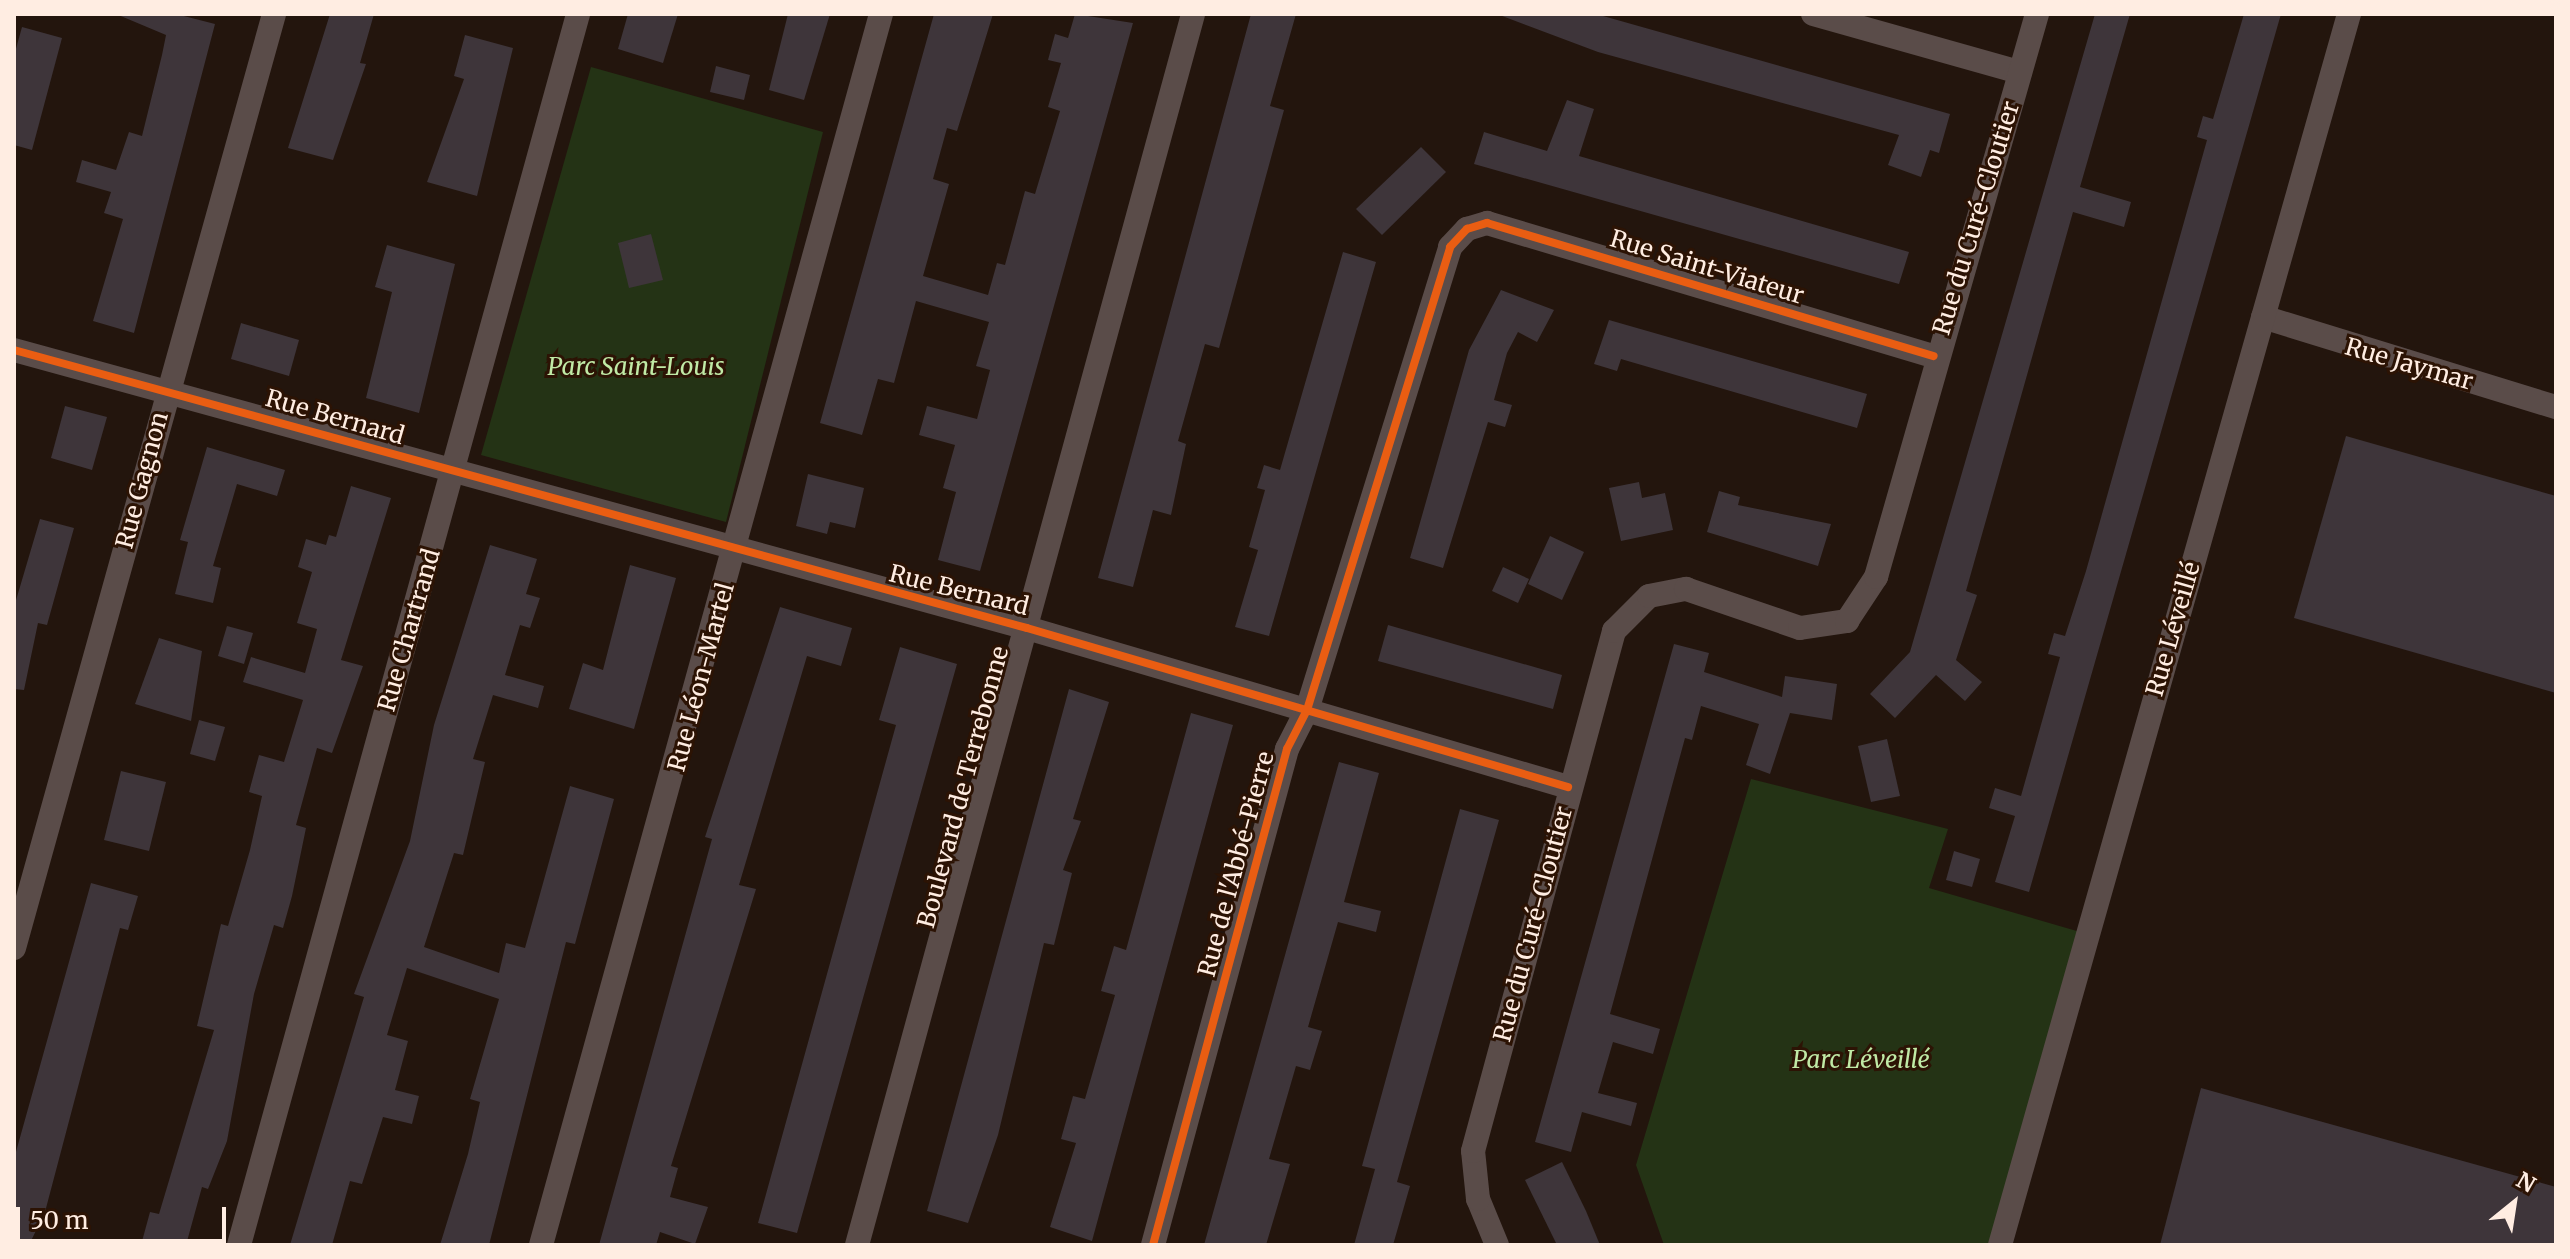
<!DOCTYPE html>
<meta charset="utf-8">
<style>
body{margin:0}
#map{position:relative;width:2570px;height:1259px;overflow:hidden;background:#23150d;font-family:Merriweather,serif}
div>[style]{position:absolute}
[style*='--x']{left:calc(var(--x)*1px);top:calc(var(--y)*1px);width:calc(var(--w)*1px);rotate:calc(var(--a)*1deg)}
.green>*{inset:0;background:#243315}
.building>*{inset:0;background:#3e353a}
.street>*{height:24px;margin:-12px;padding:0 12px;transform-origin:12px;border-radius:12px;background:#5a4c49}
.cycleway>*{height:8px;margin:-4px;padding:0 4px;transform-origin:4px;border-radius:4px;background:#e95d12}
span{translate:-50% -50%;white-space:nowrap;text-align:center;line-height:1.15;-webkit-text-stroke:6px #2c1304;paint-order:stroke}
.street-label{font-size:24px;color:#ffede2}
.park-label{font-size:24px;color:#c0eaa6;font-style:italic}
.frame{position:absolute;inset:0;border:16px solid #ffede2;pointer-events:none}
.north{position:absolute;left:2474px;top:1163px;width:80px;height:80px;-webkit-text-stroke:6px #2c1304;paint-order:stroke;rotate:30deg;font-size:22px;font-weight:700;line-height:32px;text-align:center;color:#ffede2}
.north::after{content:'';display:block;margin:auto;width:28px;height:36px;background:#ffede2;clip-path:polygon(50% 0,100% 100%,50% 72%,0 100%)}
.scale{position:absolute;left:16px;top:1207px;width:210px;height:36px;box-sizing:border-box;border:4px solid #ffede2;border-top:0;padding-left:10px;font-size:24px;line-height:28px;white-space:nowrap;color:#ffede2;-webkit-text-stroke:6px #2c1304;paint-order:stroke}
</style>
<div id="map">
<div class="green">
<div style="clip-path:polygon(591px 67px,823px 132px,726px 522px,481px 455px)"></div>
<div style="clip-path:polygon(1751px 779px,1948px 829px,1929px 888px,2087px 934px,2000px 1245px,1664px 1245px,1636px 1165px)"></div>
</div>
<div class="building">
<div style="clip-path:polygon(116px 14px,176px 14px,215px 24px,134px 333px,93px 321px,123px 219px,104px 213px,111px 192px,76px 182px,82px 160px,116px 170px,129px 132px,142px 136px,162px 55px,166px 35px)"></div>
<div style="clip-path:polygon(330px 14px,374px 14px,360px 63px,366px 64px,333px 160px,288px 148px)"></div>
<div style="clip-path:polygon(628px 14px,678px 14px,663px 63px,618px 49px)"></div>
<div style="clip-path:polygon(788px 14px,830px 14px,804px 100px,769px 90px)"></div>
<div style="clip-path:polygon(934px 14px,993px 14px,957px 131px,947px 128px,933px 179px,949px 184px,923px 276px,988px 295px,997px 263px,1005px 265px,1025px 191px,1035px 194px,1060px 111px,1048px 107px,1061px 63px,1048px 60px,1055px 34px,1068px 38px,1075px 14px,1133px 23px,980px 571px,938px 560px,956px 492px,943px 488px,955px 445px,919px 435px,927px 406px,977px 419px,990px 370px,976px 366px,989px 322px,916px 301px,894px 383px,878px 379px,862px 435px,820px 423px)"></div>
<div style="clip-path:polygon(1251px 14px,1296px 14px,1270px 106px,1284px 110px,1219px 348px,1205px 344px,1178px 441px,1186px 444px,1171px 515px,1153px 510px,1133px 587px,1098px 578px)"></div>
<div style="clip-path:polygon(1497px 14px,1596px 14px,1950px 114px,1939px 153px,1930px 150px,1921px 177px,1888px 165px,1899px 135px,1598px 52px)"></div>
<div style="clip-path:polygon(2095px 14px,2130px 14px,2080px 187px,2131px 202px,2124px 227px,2073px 212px,1966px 591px,1977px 595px,1956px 660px,1982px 682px,1965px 701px,1936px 675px,1895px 718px,1870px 694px,1910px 652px)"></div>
<div style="clip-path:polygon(2244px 14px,2281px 14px,2029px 892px,1995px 882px,2015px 816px,1989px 808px,1995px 788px,2021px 796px,2060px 657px,2048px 654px,2054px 633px,2065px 636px,2086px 571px,2207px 140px,2197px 137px,2203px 116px,2213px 119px)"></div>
<div style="clip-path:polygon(22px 27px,62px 38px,32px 150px,14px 145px,14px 56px)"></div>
<div style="clip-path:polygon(465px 35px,513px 48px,477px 196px,427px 182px,464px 79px,454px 76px)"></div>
<div style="clip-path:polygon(716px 66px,750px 75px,744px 100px,710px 92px)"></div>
<div style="clip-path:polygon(1567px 100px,1594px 109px,1579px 156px,1909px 252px,1899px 284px,1474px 164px,1484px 132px,1547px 151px)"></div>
<div style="clip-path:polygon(1421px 147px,1446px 172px,1382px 235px,1356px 209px)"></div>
<div style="clip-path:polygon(651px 234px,663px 280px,629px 288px,618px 243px)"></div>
<div style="clip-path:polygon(387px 245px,455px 264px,419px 413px,366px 398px,392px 292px,375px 287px)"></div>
<div style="clip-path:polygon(1343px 252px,1376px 262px,1269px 636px,1235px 627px,1258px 550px,1249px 547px,1265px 490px,1257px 488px,1264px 465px,1280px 470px)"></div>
<div style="clip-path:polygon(1501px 290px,1554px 310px,1537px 342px,1518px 332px,1507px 353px,1494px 400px,1512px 405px,1505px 427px,1488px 422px,1443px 568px,1410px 558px,1469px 350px)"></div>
<div style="clip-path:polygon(1609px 320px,1867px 394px,1857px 428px,1621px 359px,1617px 371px,1594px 364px)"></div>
<div style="clip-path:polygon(241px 323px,299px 340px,289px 376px,231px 359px)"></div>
<div style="clip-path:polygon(65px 406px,107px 417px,92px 470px,51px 458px)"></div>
<div style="clip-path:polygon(2346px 436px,2556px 496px,2556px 693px,2294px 618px)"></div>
<div style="clip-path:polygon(207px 447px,285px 470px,277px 496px,237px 484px,213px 566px,221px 568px,213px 603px,175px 594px,188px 542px,180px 540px)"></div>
<div style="clip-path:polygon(808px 474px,864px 488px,855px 528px,830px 522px,827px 534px,796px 526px)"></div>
<div style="clip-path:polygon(1639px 482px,1642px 498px,1665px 493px,1673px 530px,1621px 541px,1609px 488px)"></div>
<div style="clip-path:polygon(351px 486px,391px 498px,341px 660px,363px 666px,332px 753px,317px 748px,296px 825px,306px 828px,292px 896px,283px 928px,274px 925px,254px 994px,227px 1141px,208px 1189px,202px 1187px,186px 1245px,141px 1245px,150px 1212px,159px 1214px,214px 1030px,197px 1026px,221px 924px,228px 926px,250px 850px,262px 796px,249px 792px,259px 755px,284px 762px,303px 700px,243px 682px,251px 657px,305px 673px,317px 629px,297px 623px,312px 572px,298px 567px,306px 539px,326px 545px,329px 535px,336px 537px)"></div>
<div style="clip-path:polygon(1719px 491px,1740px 497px,1738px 505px,1831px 524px,1818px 566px,1707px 532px)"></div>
<div style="clip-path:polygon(40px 519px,74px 528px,47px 625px,38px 623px,24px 690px,14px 689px,14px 607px)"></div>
<div style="clip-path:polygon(1550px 536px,1584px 552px,1562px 600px,1528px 584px)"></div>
<div style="clip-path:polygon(490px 545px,537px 559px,526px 594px,540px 598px,530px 628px,520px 625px,505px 675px,544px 686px,538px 708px,493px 695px,473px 759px,485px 762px,463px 855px,454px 853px,424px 947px,499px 973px,506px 943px,525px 948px,570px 786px,614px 799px,575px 944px,566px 942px,489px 1245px,440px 1245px,468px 1154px,480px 1102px,470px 1099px,499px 999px,407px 968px,387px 1035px,408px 1041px,395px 1090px,419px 1096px,412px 1124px,383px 1117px,362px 1184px,350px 1181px,332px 1245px,290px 1245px,364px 997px,354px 994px,410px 841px,434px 725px)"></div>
<div style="clip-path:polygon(630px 565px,676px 578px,634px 729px,569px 709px,583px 663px,603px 670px)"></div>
<div style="clip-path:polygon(1503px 567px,1529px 579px,1518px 603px,1492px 591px)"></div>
<div style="clip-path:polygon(780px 607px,852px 628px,841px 666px,807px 656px,739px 885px,756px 889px,671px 1166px,678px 1168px,670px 1197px,708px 1207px,695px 1244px,660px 1232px,656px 1245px,599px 1245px,712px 839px,705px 837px)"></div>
<div style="clip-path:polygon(1388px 625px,1562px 675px,1553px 709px,1378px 661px)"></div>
<div style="clip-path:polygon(227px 626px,253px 633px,244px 664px,218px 656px)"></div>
<div style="clip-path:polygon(159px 638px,202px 651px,191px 721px,135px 704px)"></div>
<div style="clip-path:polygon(1674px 644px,1709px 653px,1704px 672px,1782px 697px,1785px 676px,1837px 684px,1832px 720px,1790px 713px,1770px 774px,1746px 765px,1759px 724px,1701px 706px,1692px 740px,1685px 738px,1610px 1014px,1660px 1029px,1653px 1054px,1613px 1042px,1598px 1093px,1637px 1103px,1631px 1126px,1582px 1112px,1571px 1152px,1535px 1142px)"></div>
<div style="clip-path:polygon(900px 647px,957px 664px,797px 1233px,758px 1223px,896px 725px,879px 720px)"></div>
<div style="clip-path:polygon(1069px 689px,1109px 702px,1073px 819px,1081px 821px,1063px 870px,1072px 873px,1054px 945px,1044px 943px,998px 1135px,968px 1223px,927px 1211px)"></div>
<div style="clip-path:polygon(1191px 713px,1233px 725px,1092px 1241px,1050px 1227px,1076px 1143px,1061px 1139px,1073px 1096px,1085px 1099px,1115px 995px,1101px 991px,1114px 946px,1126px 950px)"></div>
<div style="clip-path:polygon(199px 720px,225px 727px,215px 761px,190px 754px)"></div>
<div style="clip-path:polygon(1887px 739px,1900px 796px,1871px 802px,1858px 746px)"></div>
<div style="clip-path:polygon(1339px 762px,1379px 773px,1344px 902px,1381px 911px,1376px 932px,1338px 922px,1308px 1027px,1322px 1031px,1310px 1070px,1296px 1066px,1269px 1159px,1290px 1164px,1266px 1245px,1204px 1245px)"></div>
<div style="clip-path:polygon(121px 771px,166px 782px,149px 851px,104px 840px)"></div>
<div style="clip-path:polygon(1460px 809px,1499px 820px,1397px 1182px,1410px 1186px,1393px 1245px,1354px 1245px,1375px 1169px,1362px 1166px)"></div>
<div style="clip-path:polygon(1954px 851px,1980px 859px,1972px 887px,1946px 880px)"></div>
<div style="clip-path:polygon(91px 883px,138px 896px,128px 930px,120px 928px,45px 1212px,29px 1245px,14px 1245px,14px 1159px)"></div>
<div style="clip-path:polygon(2201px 1088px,2556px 1187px,2556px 1245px,2160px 1245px)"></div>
<div style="clip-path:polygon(1562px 1162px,1586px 1211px,1600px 1245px,1557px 1245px,1525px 1180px)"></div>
</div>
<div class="street">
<div style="--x:1813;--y:14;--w:215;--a:15.7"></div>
<div style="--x:2263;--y:317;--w:307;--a:17.1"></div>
<div style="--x:14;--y:350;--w:1050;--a:15.35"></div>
<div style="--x:1027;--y:628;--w:564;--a:16.38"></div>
<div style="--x:14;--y:948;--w:970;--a:-74.44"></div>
<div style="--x:239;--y:1245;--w:1277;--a:-74.6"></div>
<div style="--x:541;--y:1245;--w:1277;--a:-74.56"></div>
<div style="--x:857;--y:1245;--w:1276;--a:-74.73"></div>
<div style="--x:1153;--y:1245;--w:514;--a:-74.88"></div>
<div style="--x:1287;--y:749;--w:44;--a:-62.9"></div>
<div style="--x:1307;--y:710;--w:485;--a:-72.8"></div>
<div style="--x:1450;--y:247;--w:25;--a:-47"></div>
<div style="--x:1467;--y:229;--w:21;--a:-17"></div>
<div style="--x:1487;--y:223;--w:466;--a:16.6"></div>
<div style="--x:1497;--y:1245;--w:50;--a:-112.4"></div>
<div style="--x:1478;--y:1199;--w:48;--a:-95.9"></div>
<div style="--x:1473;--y:1151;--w:539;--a:-74.83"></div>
<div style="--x:1614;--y:631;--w:49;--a:-45"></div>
<div style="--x:1649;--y:596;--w:38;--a:-11"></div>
<div style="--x:1686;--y:589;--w:120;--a:18.9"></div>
<div style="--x:1800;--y:628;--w:48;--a:-8.5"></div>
<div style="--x:1847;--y:621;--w:53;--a:-56.6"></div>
<div style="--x:1876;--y:577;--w:586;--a:-74.04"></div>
<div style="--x:2000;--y:1245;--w:1280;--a:-74.17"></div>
</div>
<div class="cycleway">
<div style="--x:14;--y:350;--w:1050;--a:15.35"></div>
<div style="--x:1027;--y:628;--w:564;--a:16.38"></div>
<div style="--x:1153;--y:1245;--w:514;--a:-74.88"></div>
<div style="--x:1287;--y:749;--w:44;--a:-62.9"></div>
<div style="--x:1307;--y:710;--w:485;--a:-72.8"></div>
<div style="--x:1450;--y:247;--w:25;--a:-47"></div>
<div style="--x:1467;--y:229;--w:21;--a:-17"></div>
<div style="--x:1487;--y:223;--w:466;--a:16.6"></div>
</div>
<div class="street-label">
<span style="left:1976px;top:218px;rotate:-73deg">Rue du Curé-Cloutier</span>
<span style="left:1707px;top:267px;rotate:17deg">Rue Saint-Viateur</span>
<span style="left:2409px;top:364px;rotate:16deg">Rue Jaymar</span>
<span style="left:335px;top:417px;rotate:16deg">Rue Bernard</span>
<span style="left:142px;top:480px;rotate:-75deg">Rue Gagnon</span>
<span style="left:959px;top:590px;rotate:14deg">Rue Bernard</span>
<span style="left:2173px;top:629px;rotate:-74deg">Rue Léveillé</span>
<span style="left:409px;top:630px;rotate:-74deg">Rue Chartrand</span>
<span style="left:701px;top:677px;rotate:-75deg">Rue Léon-Martel</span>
<span style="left:963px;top:787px;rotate:-75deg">Boulevard de Terrebonne</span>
<span style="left:1236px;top:864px;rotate:-75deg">Rue de l'Abbé-Pierre</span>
<span style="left:1533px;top:924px;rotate:-75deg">Rue du Curé-Cloutier</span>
</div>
<div class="park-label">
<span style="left:636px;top:367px">Parc Saint-Louis</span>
<span style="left:1861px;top:1060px">Parc Léveillé</span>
</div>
<div class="frame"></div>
<div class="north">N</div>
<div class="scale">50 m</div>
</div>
